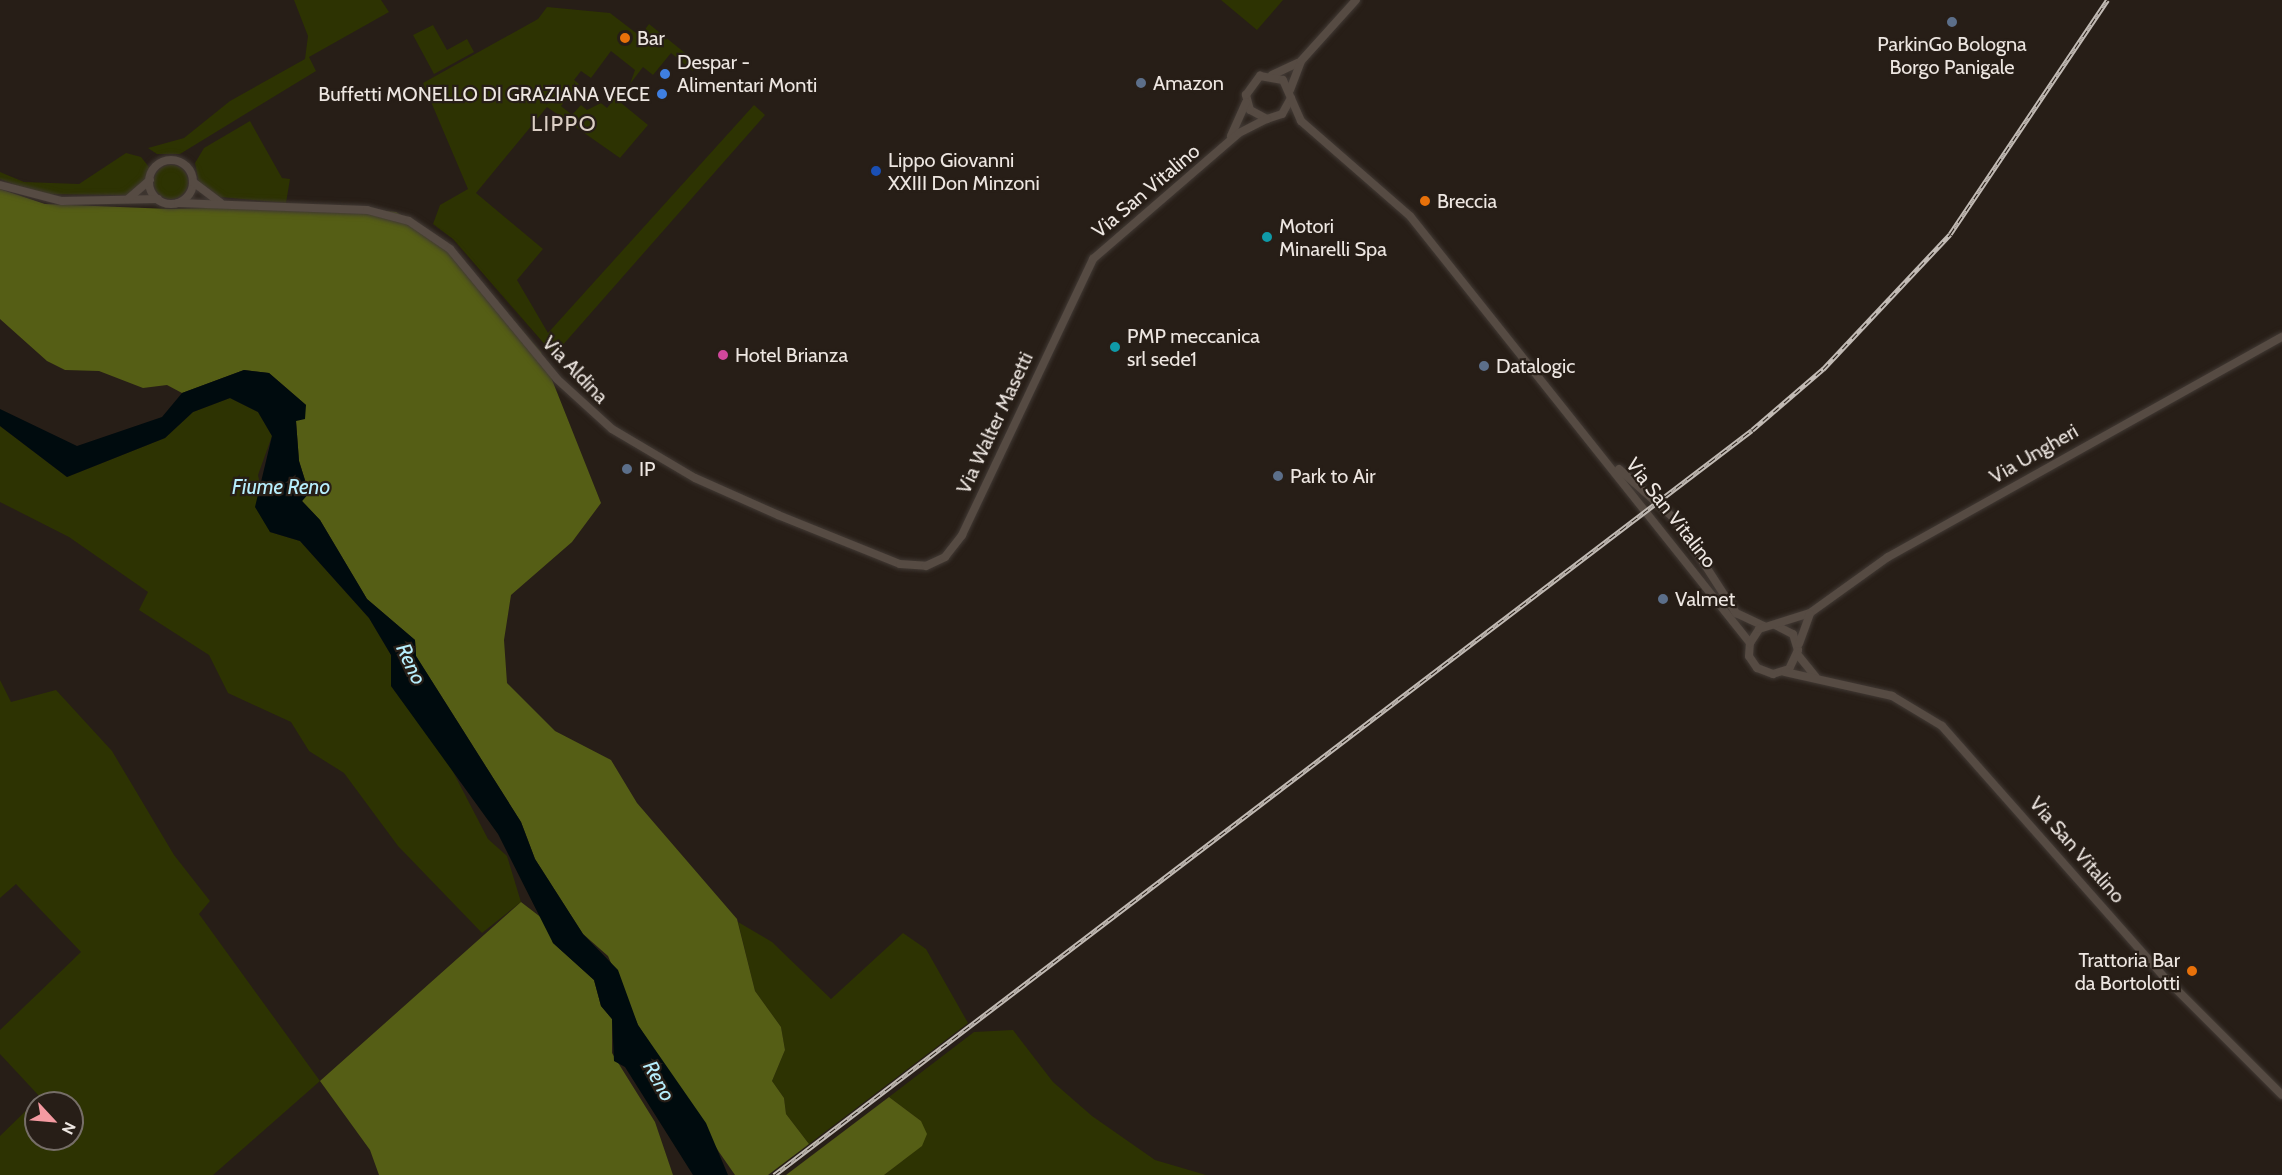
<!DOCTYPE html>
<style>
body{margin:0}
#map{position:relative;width:2282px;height:1175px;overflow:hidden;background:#271e17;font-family:Cabin,sans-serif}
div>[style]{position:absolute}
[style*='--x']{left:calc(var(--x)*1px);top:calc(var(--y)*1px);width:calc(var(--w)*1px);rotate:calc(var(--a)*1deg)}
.green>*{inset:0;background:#2d3302}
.round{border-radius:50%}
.forest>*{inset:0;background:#555e15}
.water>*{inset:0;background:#000b0e}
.roads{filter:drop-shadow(0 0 2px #413934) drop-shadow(0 0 2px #413934)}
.tertiary>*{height:8px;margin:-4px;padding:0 4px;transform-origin:4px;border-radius:4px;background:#564b43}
.tertiary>.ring{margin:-4px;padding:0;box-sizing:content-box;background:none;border:8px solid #564b43;border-radius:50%}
.rail>*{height:4.5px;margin-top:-2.25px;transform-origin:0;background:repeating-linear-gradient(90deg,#271e17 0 7px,#c1bab4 0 14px);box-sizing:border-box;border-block:2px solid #c1bab4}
.dots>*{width:16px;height:16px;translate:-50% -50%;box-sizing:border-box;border:3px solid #271e17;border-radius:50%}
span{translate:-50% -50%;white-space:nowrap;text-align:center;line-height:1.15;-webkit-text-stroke:4.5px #271e17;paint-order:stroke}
.poi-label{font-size:20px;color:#ede6e1}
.left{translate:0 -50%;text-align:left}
.right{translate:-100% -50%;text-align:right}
.street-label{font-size:20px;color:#ede6e1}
.water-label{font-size:21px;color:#b7eefc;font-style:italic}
.quarter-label{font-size:22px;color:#dbcec4;letter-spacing:1.5px}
.north{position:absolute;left:24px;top:1091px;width:60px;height:60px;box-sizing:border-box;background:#271e17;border:2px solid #766e68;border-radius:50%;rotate:116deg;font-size:16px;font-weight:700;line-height:24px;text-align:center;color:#ede6e1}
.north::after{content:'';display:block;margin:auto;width:21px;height:27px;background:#f49aa1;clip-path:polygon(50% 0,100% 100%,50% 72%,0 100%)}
</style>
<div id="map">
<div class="green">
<div style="clip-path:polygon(294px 0,381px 0,389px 12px,309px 57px,316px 71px,180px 154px,157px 154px,148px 148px,184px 138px,230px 101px,305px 59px,308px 36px)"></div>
<div style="clip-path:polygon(1221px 0,1283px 0,1257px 30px)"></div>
<div style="clip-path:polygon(547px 7px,610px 13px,640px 36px,649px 24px,695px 61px,693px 71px,671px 53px,653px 75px,643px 67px,630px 84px,635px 70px,611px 51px,591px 78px,581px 71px,574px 80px,579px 84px,561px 106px,572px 115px,581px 105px,587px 110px,601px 103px,607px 108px,615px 98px,648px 125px,620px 158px,547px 107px,476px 193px,543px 249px,517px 280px,548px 333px,754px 105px,765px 115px,554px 355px,453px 239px,433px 224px,440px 205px,468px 189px,423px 83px,538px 19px)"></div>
<div style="clip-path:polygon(433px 25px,447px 50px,467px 39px,474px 52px,434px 74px,413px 35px)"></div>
<div style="clip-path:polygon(250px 121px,282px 178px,290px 179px,286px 203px,220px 197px,199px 183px,195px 163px,204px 148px)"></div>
<div style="clip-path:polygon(126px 153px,141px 157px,149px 167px,147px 178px,127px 195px,39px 194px,0 179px,0 172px,24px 182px,79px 184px)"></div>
<div class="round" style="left:154px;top:165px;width:34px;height:34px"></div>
<div style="clip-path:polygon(230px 398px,258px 412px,272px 436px,258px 475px,270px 532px,300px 541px,369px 618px,391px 655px,391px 686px,449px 764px,488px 839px,507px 856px,521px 902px,482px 933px,398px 846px,344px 773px,309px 751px,291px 722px,228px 693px,209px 655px,139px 610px,148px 592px,69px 537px,0 502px,0 426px,67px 477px,165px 438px,193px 412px)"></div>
<div style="clip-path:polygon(evenodd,0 680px,11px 702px,56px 690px,112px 751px,174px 855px,210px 901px,199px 914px,320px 1081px,213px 1175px,0 1175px,0 1136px,40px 1097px,0 1054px,0 1030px,81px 952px,16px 884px,0 898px,0 680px,36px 1103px,72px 1103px,72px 1139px,36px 1139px,36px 1103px)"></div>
<div style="clip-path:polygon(738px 922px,772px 942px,831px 999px,903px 933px,926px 949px,968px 1023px,809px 1144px,786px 1114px,784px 1098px,772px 1081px,785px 1050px,781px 1027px,755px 991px)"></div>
<div style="clip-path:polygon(1013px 1030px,1053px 1082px,1092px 1116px,1155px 1160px,1206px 1175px,884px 1175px,910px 1155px,921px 1121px,889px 1097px,974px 1032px)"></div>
</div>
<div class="forest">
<div style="clip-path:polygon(0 189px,45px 204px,170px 209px,326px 205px,396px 212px,431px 232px,466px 265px,541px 352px,601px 503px,572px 542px,511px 595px,504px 640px,507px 683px,555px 731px,611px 760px,637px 803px,737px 919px,755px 991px,781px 1027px,785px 1050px,772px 1081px,784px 1098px,786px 1114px,809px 1144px,768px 1175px,735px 1175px,719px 1152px,638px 1025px,608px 956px,583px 934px,535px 859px,521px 822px,416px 656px,415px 640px,367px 599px,320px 520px,302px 501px,309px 493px,299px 461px,296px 421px,306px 405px,269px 373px,244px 370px,182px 393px,167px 385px,143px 388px,99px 371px,65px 370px,47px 361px,0 319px)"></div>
<div style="clip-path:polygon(521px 902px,547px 922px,553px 943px,594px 980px,601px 1006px,612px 1019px,612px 1053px,655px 1122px,673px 1175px,379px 1175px,370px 1150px,320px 1081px)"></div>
<div style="clip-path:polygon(889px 1097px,921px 1121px,927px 1134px,922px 1146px,884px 1175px,786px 1175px)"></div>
</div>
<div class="water">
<div style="clip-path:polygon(244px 370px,269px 373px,306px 405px,305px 419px,296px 421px,299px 461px,309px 493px,302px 501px,320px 520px,367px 599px,415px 640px,416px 656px,521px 822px,535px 859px,583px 934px,618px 970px,638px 1025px,706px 1123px,728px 1175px,693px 1175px,625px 1067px,614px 1061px,612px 1019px,601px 1006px,594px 980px,553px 943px,498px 834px,391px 686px,391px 655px,369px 618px,300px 541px,270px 532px,255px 507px,272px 436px,258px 412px,230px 398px,193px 412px,165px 438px,67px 477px,0 426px,0 409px,77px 446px,162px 417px,182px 393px)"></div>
</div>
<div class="roads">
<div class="tertiary">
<div style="--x:1272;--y:75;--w:29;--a:-25"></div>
<div style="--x:1290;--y:90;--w:31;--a:-69"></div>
<div style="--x:1301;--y:61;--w:82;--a:-48"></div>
<div style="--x:1291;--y:98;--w:18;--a:119"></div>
<div style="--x:1282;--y:114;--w:16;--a:162"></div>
<div style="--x:1267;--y:119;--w:19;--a:-152"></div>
<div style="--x:1250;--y:110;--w:16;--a:-105"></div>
<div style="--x:1246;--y:95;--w:24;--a:-54"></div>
<div style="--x:1260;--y:76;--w:23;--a:10"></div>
<div style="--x:1283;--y:80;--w:45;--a:66.3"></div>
<div style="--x:1301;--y:121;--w:145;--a:41.1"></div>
<div style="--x:1410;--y:216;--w:546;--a:51.47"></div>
<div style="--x:1231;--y:136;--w:37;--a:-66"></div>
<div class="ring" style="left:149px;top:160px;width:36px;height:36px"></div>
<div style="--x:193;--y:182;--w:34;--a:37"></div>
<div style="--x:0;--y:185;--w:64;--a:14.5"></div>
<div style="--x:62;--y:201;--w:96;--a:-1.2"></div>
<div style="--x:128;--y:199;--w:29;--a:-41"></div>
<div style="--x:178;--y:203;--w:189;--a:2.1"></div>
<div style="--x:367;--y:210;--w:43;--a:14.7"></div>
<div style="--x:409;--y:221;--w:50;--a:34.3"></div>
<div style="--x:450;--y:249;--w:168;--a:50.5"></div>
<div style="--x:557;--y:379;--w:74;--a:42.3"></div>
<div style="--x:612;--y:429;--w:96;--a:30.6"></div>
<div style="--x:695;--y:478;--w:91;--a:24"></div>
<div style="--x:778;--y:515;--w:131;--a:21.9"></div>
<div style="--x:900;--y:564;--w:26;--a:4"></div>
<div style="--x:926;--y:566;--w:21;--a:-25"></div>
<div style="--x:945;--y:557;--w:28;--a:-52"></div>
<div style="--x:962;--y:535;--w:306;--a:-64.6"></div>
<div style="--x:1093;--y:259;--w:193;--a:-40.8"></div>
<div style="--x:1239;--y:133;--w:31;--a:-27"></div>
<div style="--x:1619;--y:469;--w:76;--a:41.8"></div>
<div style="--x:1676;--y:520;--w:111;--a:57.2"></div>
<div style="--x:1736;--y:613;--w:31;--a:25"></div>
<div style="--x:1775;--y:625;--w:20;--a:27"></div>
<div style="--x:1793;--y:634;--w:17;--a:73"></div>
<div style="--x:1798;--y:650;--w:21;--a:115"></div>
<div style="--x:1789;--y:669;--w:17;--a:163"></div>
<div style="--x:1773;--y:674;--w:17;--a:-159"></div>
<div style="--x:1757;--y:668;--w:14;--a:-124"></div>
<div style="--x:1749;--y:656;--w:13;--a:-86"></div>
<div style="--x:1750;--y:643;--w:17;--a:-57"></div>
<div style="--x:1759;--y:629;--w:53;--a:-17.4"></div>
<div style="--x:1810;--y:613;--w:96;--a:-35.7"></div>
<div style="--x:1888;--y:557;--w:451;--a:-29.2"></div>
<div style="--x:1799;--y:644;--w:32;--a:-70"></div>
<div style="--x:1798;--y:655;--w:28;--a:51"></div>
<div style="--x:1785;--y:672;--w:110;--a:12.6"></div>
<div style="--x:1892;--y:696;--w:58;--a:31"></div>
<div style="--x:1942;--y:726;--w:341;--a:48.5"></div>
<div style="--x:2168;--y:981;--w:161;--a:45"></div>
</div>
</div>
<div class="rail">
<div style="--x:774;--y:1175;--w:1229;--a:-37.3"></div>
<div style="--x:1752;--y:430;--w:94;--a:-40.7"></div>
<div style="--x:1823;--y:369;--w:185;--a:-46.7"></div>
<div style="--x:1950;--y:234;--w:282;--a:-56.1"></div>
</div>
<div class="dots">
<div style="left:1952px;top:22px;background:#5c6f8a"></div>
<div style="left:625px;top:38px;background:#e8710a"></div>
<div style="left:665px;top:74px;background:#3f7fe0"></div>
<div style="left:1141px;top:83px;background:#5c6f8a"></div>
<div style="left:662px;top:94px;background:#3f7fe0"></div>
<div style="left:876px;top:171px;background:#1a4fb4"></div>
<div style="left:1425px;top:201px;background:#e8710a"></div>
<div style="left:1267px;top:237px;background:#0f9aa8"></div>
<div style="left:1115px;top:347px;background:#0f9aa8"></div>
<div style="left:723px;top:355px;background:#d1479c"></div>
<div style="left:1484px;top:366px;background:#5c6f8a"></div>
<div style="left:627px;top:469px;background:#5c6f8a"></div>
<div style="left:1278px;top:476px;background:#5c6f8a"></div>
<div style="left:1663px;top:599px;background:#5c6f8a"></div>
<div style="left:2192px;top:971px;background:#e8710a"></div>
</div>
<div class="poi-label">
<span class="left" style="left:637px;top:38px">Bar</span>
<span style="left:1952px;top:56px">ParkinGo Bologna<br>Borgo Panigale</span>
<span class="left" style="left:677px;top:74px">Despar -<br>Alimentari Monti</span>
<span class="left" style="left:1153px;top:83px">Amazon</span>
<span class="right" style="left:650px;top:94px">Buffetti MONELLO DI GRAZIANA VECE</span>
<span class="left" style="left:888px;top:172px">Lippo Giovanni<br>XXIII Don Minzoni</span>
<span class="left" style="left:1437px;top:201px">Breccia</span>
<span class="left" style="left:1279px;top:238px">Motori<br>Minarelli Spa</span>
<span class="left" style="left:1127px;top:348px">PMP meccanica<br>srl sede1</span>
<span class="left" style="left:735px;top:355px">Hotel Brianza</span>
<span class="left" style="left:1496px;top:366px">Datalogic</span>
<span class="left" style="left:639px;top:469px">IP</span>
<span class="left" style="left:1290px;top:476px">Park to Air</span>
<span class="left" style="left:1675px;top:599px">Valmet</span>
<span class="right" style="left:2180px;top:972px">Trattoria Bar<br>da Bortolotti</span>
</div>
<div class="street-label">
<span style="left:1146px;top:191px;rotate:-40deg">Via San Vitalino</span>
<span style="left:575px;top:370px;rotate:46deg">Via Aldina</span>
<span style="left:995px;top:423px;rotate:-65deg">Via Walter Masetti</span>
<span style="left:2034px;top:454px;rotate:-30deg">Via Ungheri</span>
<span style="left:1671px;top:513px;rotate:52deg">Via San Vitalino</span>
<span style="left:2077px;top:850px;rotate:49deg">Via San Vitalino</span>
</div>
<div class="water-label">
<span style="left:281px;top:487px">Fiume Reno</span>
<span style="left:411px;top:664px;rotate:65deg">Reno</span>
<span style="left:659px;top:1081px;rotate:61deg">Reno</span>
</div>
<div class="quarter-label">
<span style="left:564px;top:124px">LIPPO</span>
</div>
<div class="north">N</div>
</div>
